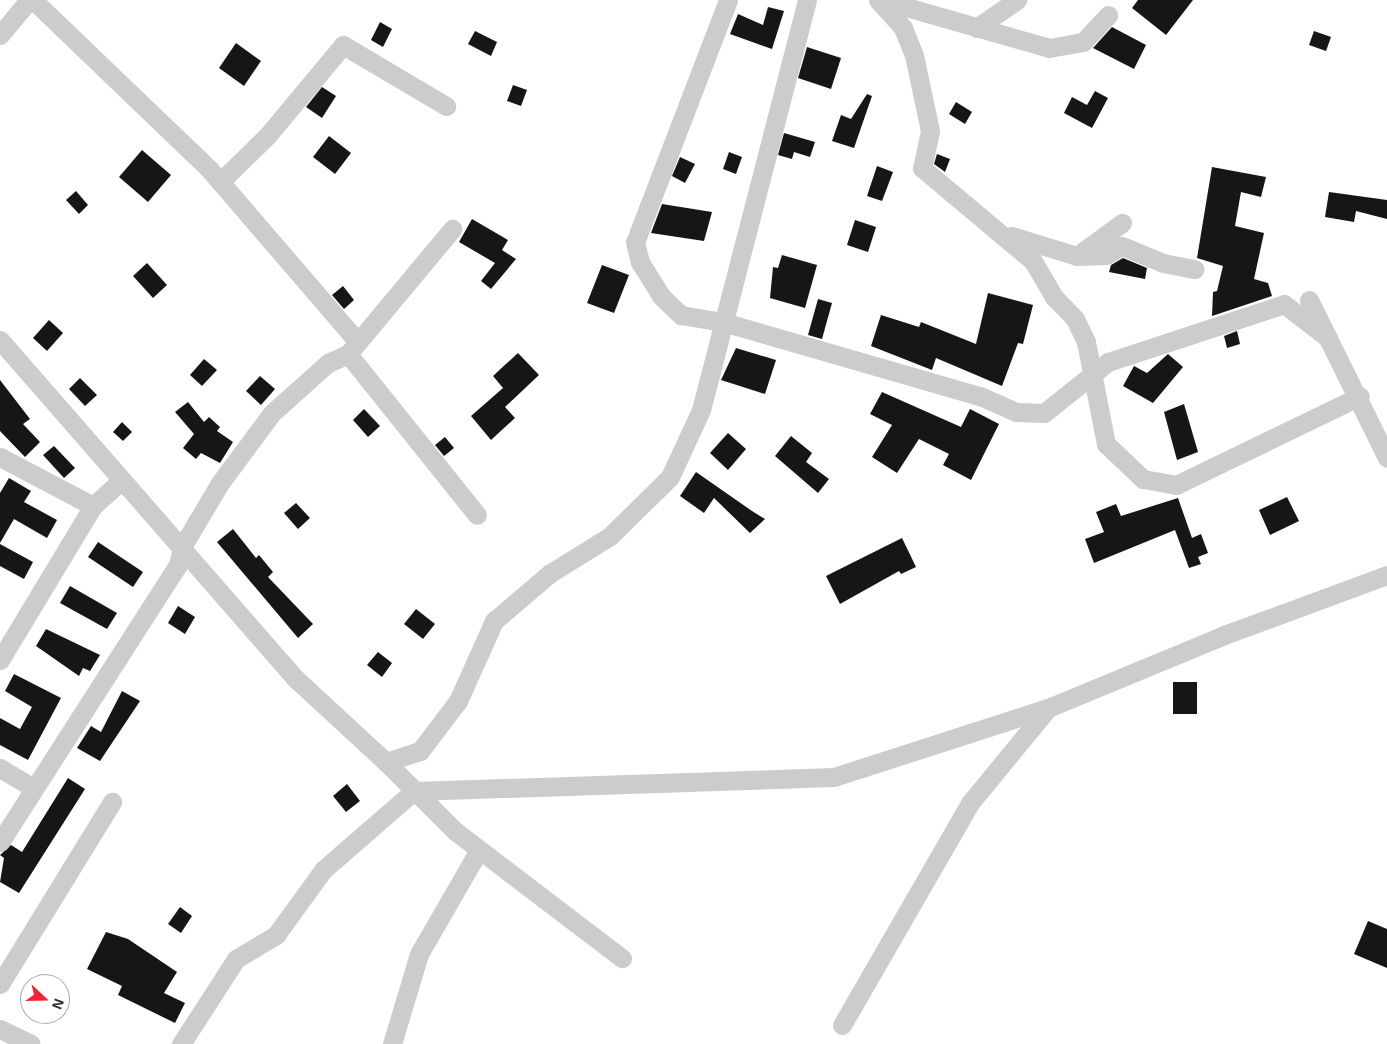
<!DOCTYPE html>
<style>
body{margin:0}
#map{position:relative;width:1387px;height:1044px;overflow:hidden;background:#fff;font-family:"Exo 2",sans-serif}
div>[style]{position:absolute}
[style*='--x']{left:calc(var(--x)*1px);top:calc(var(--y)*1px);width:calc(var(--w)*1px);rotate:calc(var(--a)*1deg)}
.building>*{inset:0;background:#161616}
.minor>*{height:19px;margin:-9.5px;padding:0 9.5px;transform-origin:9.5px;border-radius:9.5px;background:#ccc}
span{translate:-50% -50%;white-space:nowrap;text-align:center;line-height:1.15;-webkit-text-stroke:5px #fff;paint-order:stroke}
.north{position:absolute;left:20px;top:974px;width:50px;height:50px;box-sizing:border-box;background:#fff;border:1px solid #acacac;border-radius:50%;rotate:111deg;font-size:14px;font-weight:700;line-height:20px;text-align:center;color:#2f2f2f}
.north::after{content:'';display:block;margin:auto;width:18px;height:22px;background:#f62235;clip-path:polygon(50% 0,100% 100%,50% 72%,0 100%)}
</style>
<div id="map">
<div class="building">
<div style="clip-path:polygon(1138px 0,1193px 0,1166px 35px,1132px 8px)"></div>
<div style="clip-path:polygon(768px 7px,784px 11px,772px 49px,730px 34px,738px 14px,763px 25px)"></div>
<div style="clip-path:polygon(380px 22px,392px 29px,383px 47px,371px 40px)"></div>
<div style="clip-path:polygon(1112px 27px,1146px 45px,1134px 69px,1093px 48px)"></div>
<div style="clip-path:polygon(475px 31px,497px 42px,491px 56px,468px 44px)"></div>
<div style="clip-path:polygon(1314px 31px,1331px 37px,1326px 51px,1309px 45px)"></div>
<div style="clip-path:polygon(236px 43px,261px 61px,244px 86px,219px 68px)"></div>
<div style="clip-path:polygon(807px 47px,841px 58px,831px 89px,798px 78px)"></div>
<div style="clip-path:polygon(513px 85px,527px 90px,521px 106px,507px 101px)"></div>
<div style="clip-path:polygon(322px 87px,336px 96px,322px 118px,306px 107px)"></div>
<div style="clip-path:polygon(1095px 91px,1108px 98px,1092px 128px,1064px 113px,1072px 97px,1087px 105px)"></div>
<div style="clip-path:polygon(867px 94px,872px 96px,854px 148px,832px 141px,841px 115px,851px 119px)"></div>
<div style="clip-path:polygon(956px 102px,972px 112px,965px 124px,949px 114px)"></div>
<div style="clip-path:polygon(784px 133px,815px 142px,810px 157px,794px 152px,792px 159px,778px 155px)"></div>
<div style="clip-path:polygon(329px 136px,351px 153px,335px 174px,313px 157px)"></div>
<div style="clip-path:polygon(142px 150px,171px 175px,148px 202px,119px 177px)"></div>
<div style="clip-path:polygon(729px 152px,742px 157px,736px 174px,723px 169px)"></div>
<div style="clip-path:polygon(937px 154px,950px 159px,945px 172px,934px 164px)"></div>
<div style="clip-path:polygon(680px 157px,695px 164px,685px 183px,672px 176px)"></div>
<div style="clip-path:polygon(877px 166px,893px 172px,882px 201px,867px 196px)"></div>
<div style="clip-path:polygon(1212px 167px,1266px 177px,1261px 197px,1241px 192px,1235px 226px,1264px 233px,1254px 279px,1268px 283px,1272px 296px,1212px 316px,1213px 292px,1217px 291px,1223px 266px,1197px 258px)"></div>
<div style="clip-path:polygon(76px 191px,88px 205px,79px 214px,66px 200px)"></div>
<div style="clip-path:polygon(1329px 192px,1387px 200px,1387px 219px,1356px 211px,1354px 222px,1325px 217px)"></div>
<div style="clip-path:polygon(662px 204px,712px 212px,704px 241px,651px 233px)"></div>
<div style="clip-path:polygon(472px 219px,508px 240px,502px 250px,516px 259px,491px 289px,481px 281px,495px 263px,459px 242px)"></div>
<div style="clip-path:polygon(855px 220px,876px 227px,868px 252px,847px 245px)"></div>
<div style="clip-path:polygon(782px 255px,817px 265px,805px 308px,770px 298px,773px 267px,778px 268px)"></div>
<div style="clip-path:polygon(1123px 258px,1147px 268px,1145px 279px,1109px 272px,1111px 265px)"></div>
<div style="clip-path:polygon(147px 263px,167px 285px,153px 298px,133px 276px)"></div>
<div style="clip-path:polygon(602px 265px,629px 275px,614px 313px,587px 303px)"></div>
<div style="clip-path:polygon(343px 286px,354px 300px,344px 309px,332px 295px)"></div>
<div style="clip-path:polygon(988px 293px,1033px 305px,1023px 344px,1018px 343px,1002px 386px,936px 358px,932px 370px,871px 346px,881px 315px,919px 327px,921px 322px,976px 344px)"></div>
<div style="clip-path:polygon(818px 299px,832px 303px,822px 339px,808px 335px)"></div>
<div style="clip-path:polygon(49px 320px,63px 333px,47px 351px,33px 338px)"></div>
<div style="clip-path:polygon(1237px 331px,1240px 344px,1227px 348px,1224px 336px)"></div>
<div style="clip-path:polygon(736px 348px,776px 360px,765px 394px,721px 380px)"></div>
<div style="clip-path:polygon(518px 353px,539px 375px,505px 407px,515px 418px,491px 440px,471px 416px,503px 388px,493px 376px)"></div>
<div style="clip-path:polygon(1168px 354px,1183px 367px,1153px 403px,1123px 386px,1134px 366px,1147px 373px)"></div>
<div style="clip-path:polygon(204px 359px,217px 370px,202px 386px,190px 375px)"></div>
<div style="clip-path:polygon(260px 376px,275px 389px,261px 405px,246px 391px)"></div>
<div style="clip-path:polygon(80px 378px,97px 395px,85px 406px,69px 389px)"></div>
<div style="clip-path:polygon(0 380px,30px 419px,23px 424px,40px 442px,25px 457px,0 431px)"></div>
<div style="clip-path:polygon(882px 392px,961px 427px,970px 409px,999px 424px,971px 480px,943px 465px,949px 454px,919px 439px,897px 473px,872px 457px,892px 425px,870px 414px)"></div>
<div style="clip-path:polygon(188px 402px,204px 422px,209px 417px,220px 427px,217px 431px,233px 442px,220px 463px,201px 453px,196px 459px,183px 448px,194px 434px,175px 412px)"></div>
<div style="clip-path:polygon(1184px 404px,1198px 452px,1177px 460px,1164px 412px)"></div>
<div style="clip-path:polygon(364px 409px,380px 426px,368px 437px,353px 420px)"></div>
<div style="clip-path:polygon(122px 422px,132px 432px,123px 441px,113px 432px)"></div>
<div style="clip-path:polygon(728px 433px,746px 449px,728px 470px,710px 453px)"></div>
<div style="clip-path:polygon(791px 436px,812px 453px,806px 462px,829px 479px,818px 493px,775px 456px)"></div>
<div style="clip-path:polygon(445px 437px,454px 448px,444px 456px,435px 445px)"></div>
<div style="clip-path:polygon(54px 446px,75px 468px,64px 478px,43px 455px)"></div>
<div style="clip-path:polygon(696px 472px,752px 511px,765px 519px,750px 533px,714px 498px,704px 513px,680px 496px)"></div>
<div style="clip-path:polygon(9px 478px,31px 491px,24px 502px,57px 520px,47px 538px,14px 519px,0 543px,0 493px)"></div>
<div style="clip-path:polygon(1287px 497px,1299px 521px,1270px 535px,1259px 510px)"></div>
<div style="clip-path:polygon(1178px 498px,1192px 538px,1201px 534px,1208px 553px,1198px 557px,1201px 564px,1189px 568px,1175px 530px,1094px 563px,1085px 539px,1104px 532px,1096px 512px,1116px 504px,1121px 516px)"></div>
<div style="clip-path:polygon(296px 503px,310px 518px,298px 529px,284px 513px)"></div>
<div style="clip-path:polygon(233px 529px,256px 558px,259px 555px,273px 572px,268px 577px,313px 624px,298px 638px,217px 542px)"></div>
<div style="clip-path:polygon(902px 538px,916px 567px,901px 574px,899px 571px,840px 604px,826px 576px)"></div>
<div style="clip-path:polygon(98px 542px,143px 572px,133px 587px,88px 557px)"></div>
<div style="clip-path:polygon(0 544px,33px 562px,24px 579px,0 566px)"></div>
<div style="clip-path:polygon(70px 586px,117px 613px,107px 629px,60px 603px)"></div>
<div style="clip-path:polygon(178px 606px,195px 617px,185px 634px,168px 623px)"></div>
<div style="clip-path:polygon(416px 609px,435px 624px,423px 639px,404px 624px)"></div>
<div style="clip-path:polygon(46px 629px,100px 655px,90px 671px,83px 668px,79px 676px,36px 646px)"></div>
<div style="clip-path:polygon(378px 652px,392px 663px,382px 677px,367px 665px)"></div>
<div style="clip-path:polygon(14px 674px,61px 698px,28px 760px,0 745px,0 718px,20px 729px,32px 707px,5px 691px)"></div>
<div style="clip-path:polygon(1173px 682px,1197px 682px,1197px 714px,1173px 714px)"></div>
<div style="clip-path:polygon(122px 691px,140px 701px,100px 761px,77px 748px,91px 726px,101px 732px)"></div>
<div style="clip-path:polygon(68px 778px,85px 789px,19px 893px,0 882px,4px 858px,0 855px,11px 845px,22px 852px)"></div>
<div style="clip-path:polygon(347px 784px,360px 801px,346px 812px,333px 796px)"></div>
<div style="clip-path:polygon(180px 907px,192px 916px,181px 933px,168px 924px)"></div>
<div style="clip-path:polygon(1368px 921px,1387px 929px,1387px 968px,1354px 954px)"></div>
<div style="clip-path:polygon(106px 932px,128px 939px,177px 972px,164px 993px,185px 1003px,175px 1023px,118px 995px,122px 986px,87px 969px)"></div>
</div>
<div class="minor">
<div style="--x:33;--y:0;--w:245;--a:43.8"></div>
<div style="--x:210;--y:170;--w:227;--a:49.3"></div>
<div style="--x:728;--y:0;--w:259;--a:111"></div>
<div style="--x:635;--y:242;--w:21;--a:76"></div>
<div style="--x:640;--y:262;--w:40;--a:58"></div>
<div style="--x:661;--y:296;--w:28;--a:44"></div>
<div style="--x:681;--y:315;--w:43;--a:9.5"></div>
<div style="--x:723;--y:322;--w:267;--a:16.1"></div>
<div style="--x:980;--y:396;--w:39;--a:24"></div>
<div style="--x:1016;--y:412;--w:28;--a:2"></div>
<div style="--x:1044;--y:413;--w:82;--a:-38.6"></div>
<div style="--x:1108;--y:362;--w:185;--a:-18.2"></div>
<div style="--x:1284;--y:304;--w:56;--a:37.7"></div>
<div style="--x:878;--y:0;--w:38;--a:48"></div>
<div style="--x:903;--y:28;--w:29;--a:68"></div>
<div style="--x:914;--y:55;--w:78;--a:78.1"></div>
<div style="--x:930;--y:131;--w:38;--a:102"></div>
<div style="--x:922;--y:168;--w:145;--a:40"></div>
<div style="--x:1033;--y:261;--w:42;--a:59.7"></div>
<div style="--x:1054;--y:297;--w:30;--a:46"></div>
<div style="--x:1075;--y:319;--w:25;--a:64"></div>
<div style="--x:1086;--y:342;--w:104;--a:78.9"></div>
<div style="--x:1106;--y:444;--w:51;--a:43.4"></div>
<div style="--x:1143;--y:479;--w:34;--a:10"></div>
<div style="--x:1176;--y:485;--w:204;--a:-25.8"></div>
<div style="--x:882;--y:0;--w:174;--a:16"></div>
<div style="--x:1049;--y:48;--w:35;--a:-10"></div>
<div style="--x:1083;--y:42;--w:37;--a:-47"></div>
<div style="--x:976;--y:28;--w:50;--a:-34.3"></div>
<div style="--x:0;--y:35;--w:45;--a:-50.4"></div>
<div style="--x:220;--y:182;--w:67;--a:-44.4"></div>
<div style="--x:268;--y:135;--w:117;--a:-50.2"></div>
<div style="--x:343;--y:45;--w:120;--a:30.6"></div>
<div style="--x:1012;--y:236;--w:68;--a:17.1"></div>
<div style="--x:1077;--y:256;--w:56;--a:-36.3"></div>
<div style="--x:1077;--y:256;--w:29;--a:-2"></div>
<div style="--x:1106;--y:255;--w:18;--a:-29"></div>
<div style="--x:1122;--y:246;--w:44;--a:22.5"></div>
<div style="--x:1163;--y:263;--w:32;--a:11"></div>
<div style="--x:1309;--y:300;--w:176;--a:63.7"></div>
<div style="--x:0;--y:340;--w:450;--a:48.9"></div>
<div style="--x:296;--y:679;--w:122;--a:42.7"></div>
<div style="--x:386;--y:762;--w:36;--a:-18"></div>
<div style="--x:420;--y:751;--w:63;--a:-52.8"></div>
<div style="--x:458;--y:701;--w:88;--a:-65.8"></div>
<div style="--x:494;--y:621;--w:72;--a:-40.5"></div>
<div style="--x:549;--y:574;--w:72;--a:-31.9"></div>
<div style="--x:610;--y:536;--w:84;--a:-44.5"></div>
<div style="--x:670;--y:477;--w:74;--a:-65.2"></div>
<div style="--x:701;--y:410;--w:423;--a:-75.5"></div>
<div style="--x:348;--y:354;--w:206;--a:51.3"></div>
<div style="--x:0;--y:457;--w:105;--a:27.8"></div>
<div style="--x:0;--y:660;--w:180;--a:-58.9"></div>
<div style="--x:93;--y:506;--w:39;--a:-42"></div>
<div style="--x:386;--y:762;--w:98;--a:45"></div>
<div style="--x:455;--y:831;--w:210;--a:37.3"></div>
<div style="--x:0;--y:768;--w:39;--a:31"></div>
<div style="--x:0;--y:842;--w:329;--a:-57.3"></div>
<div style="--x:178;--y:565;--w:18;--a:-77"></div>
<div style="--x:182;--y:547;--w:74;--a:-59.3"></div>
<div style="--x:220;--y:483;--w:87;--a:-53.4"></div>
<div style="--x:272;--y:413;--w:75;--a:-41.8"></div>
<div style="--x:328;--y:363;--w:22;--a:-24"></div>
<div style="--x:348;--y:354;--w:163;--a:-50.2"></div>
<div style="--x:0;--y:984;--w:214;--a:-58.4"></div>
<div style="--x:842;--y:1025;--w:256;--a:-60"></div>
<div style="--x:970;--y:803;--w:123;--a:-50.6"></div>
<div style="--x:1048;--y:708;--w:191;--a:-22.5"></div>
<div style="--x:1224;--y:635;--w:174;--a:-20.2"></div>
<div style="--x:0;--y:1029;--w:34;--a:26"></div>
<div style="--x:181;--y:1044;--w:101;--a:-57.1"></div>
<div style="--x:236;--y:959;--w:47;--a:-31"></div>
<div style="--x:276;--y:935;--w:80;--a:-54.1"></div>
<div style="--x:323;--y:870;--w:121;--a:-41"></div>
<div style="--x:414;--y:791;--w:420;--a:-1.9"></div>
<div style="--x:834;--y:777;--w:225;--a:-17.9"></div>
<div style="--x:392;--y:1044;--w:94;--a:-73.3"></div>
<div style="--x:419;--y:954;--w:120;--a:-60"></div>
</div>
<div class="north">N</div>
</div>
